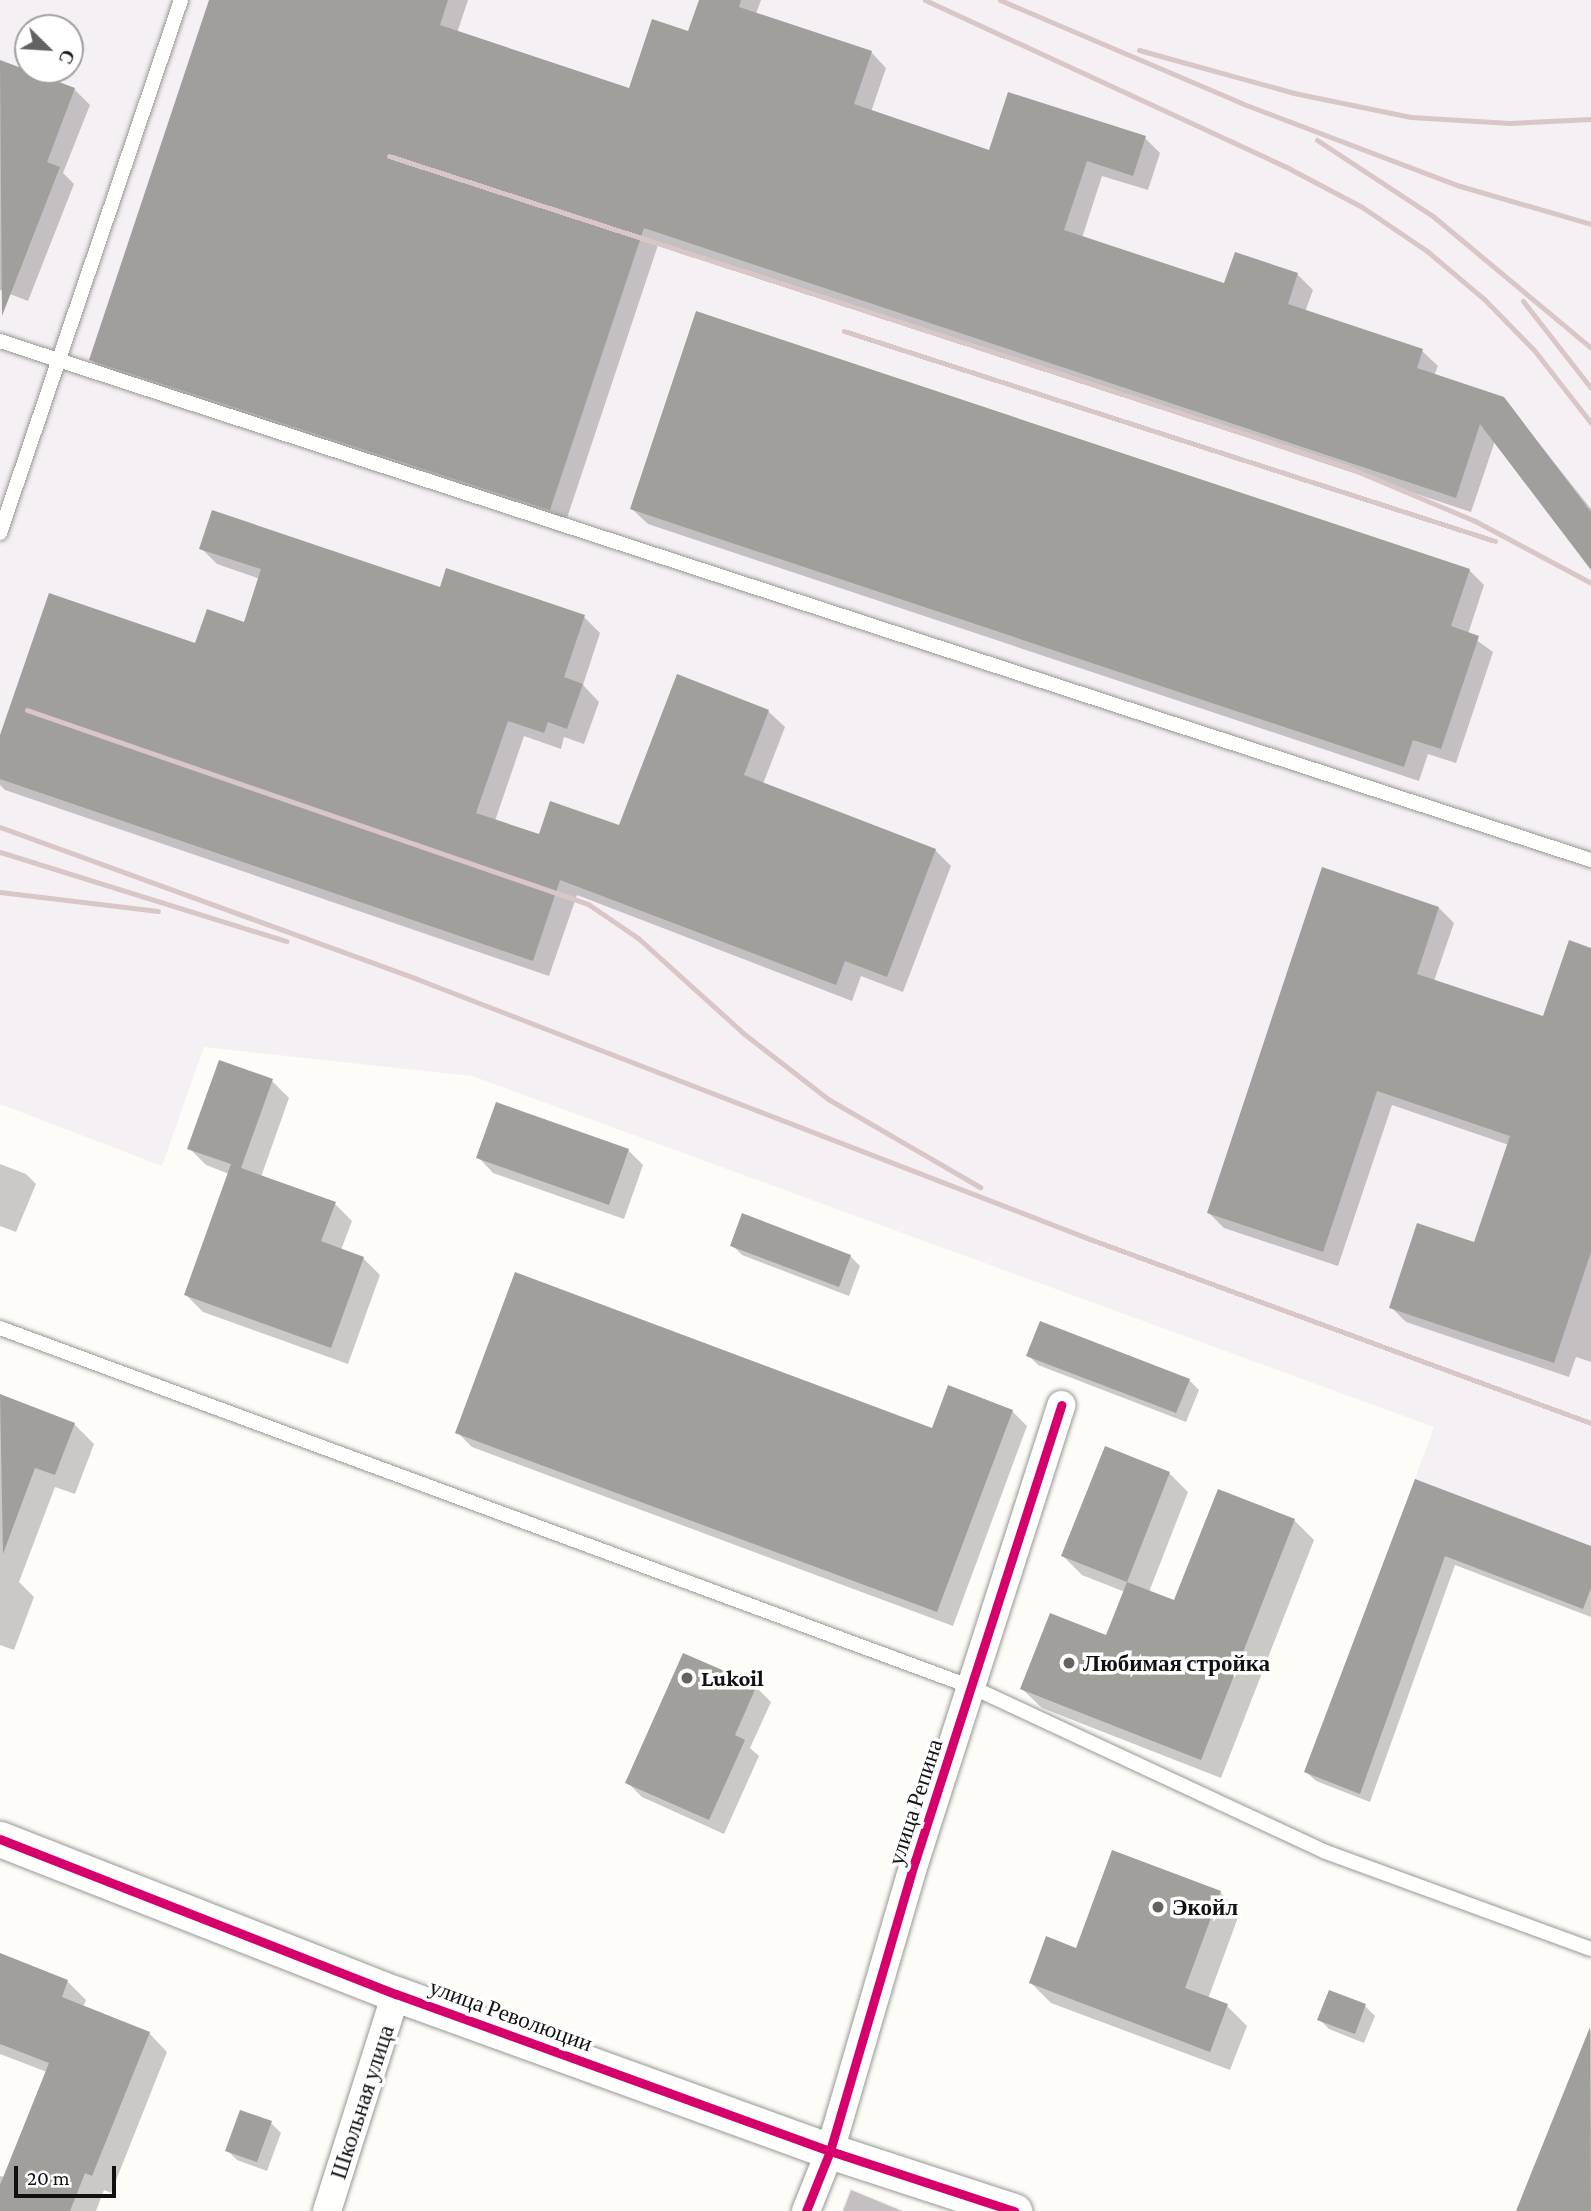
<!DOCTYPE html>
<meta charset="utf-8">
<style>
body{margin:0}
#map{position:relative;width:1591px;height:2211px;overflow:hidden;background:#fdfcf7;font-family:"Crimson Pro",serif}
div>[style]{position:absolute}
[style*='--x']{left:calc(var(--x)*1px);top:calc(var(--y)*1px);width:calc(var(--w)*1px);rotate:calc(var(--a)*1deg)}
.industrial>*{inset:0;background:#f5f0f3}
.shadow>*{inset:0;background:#0003}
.building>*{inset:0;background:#a19f9c}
.roads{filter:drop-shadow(0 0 2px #979795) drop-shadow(0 0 2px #979795)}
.service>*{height:14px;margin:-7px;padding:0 7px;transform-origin:7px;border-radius:7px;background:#fffffe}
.minor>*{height:28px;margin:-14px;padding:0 14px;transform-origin:14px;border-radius:14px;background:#fffffe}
.tertiary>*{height:35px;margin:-17.5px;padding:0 17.5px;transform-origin:17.5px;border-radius:17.5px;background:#fffffe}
.rail>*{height:5px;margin:-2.5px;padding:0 2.5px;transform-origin:2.5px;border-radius:2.5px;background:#d9c6c7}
.cycleway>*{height:9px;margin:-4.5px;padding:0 4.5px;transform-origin:4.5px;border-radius:4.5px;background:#d6006c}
.dots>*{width:19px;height:19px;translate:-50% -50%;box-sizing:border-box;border:4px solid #fff;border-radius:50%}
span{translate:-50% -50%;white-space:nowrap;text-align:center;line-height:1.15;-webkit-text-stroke:7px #fff;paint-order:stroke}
.poi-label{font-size:23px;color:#111;font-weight:700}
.left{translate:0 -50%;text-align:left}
.street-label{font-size:23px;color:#111}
.north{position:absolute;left:14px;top:14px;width:70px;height:70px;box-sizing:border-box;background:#fff;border:2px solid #a0a0a0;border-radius:50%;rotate:114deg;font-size:19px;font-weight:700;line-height:28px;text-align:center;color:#111}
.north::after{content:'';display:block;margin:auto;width:24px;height:32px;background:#646362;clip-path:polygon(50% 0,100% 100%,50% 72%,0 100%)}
.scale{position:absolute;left:14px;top:2166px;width:102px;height:32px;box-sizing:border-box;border:4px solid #111;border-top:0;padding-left:9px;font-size:21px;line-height:24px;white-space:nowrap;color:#111;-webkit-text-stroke:5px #fff;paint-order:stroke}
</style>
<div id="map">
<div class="industrial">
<div style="clip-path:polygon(evenodd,0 0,1591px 0,1591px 1546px,1415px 1479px,1434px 1427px,472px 1076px,204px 1047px,162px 1166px,0 1104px,0 0,28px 28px,70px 28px,70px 70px,28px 70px,28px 28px)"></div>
<div style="clip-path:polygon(850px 2188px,907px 2211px,841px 2211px)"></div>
</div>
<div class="shadow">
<div style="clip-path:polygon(211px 0,468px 0,457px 33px,630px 90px,689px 33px,701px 0,761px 0,756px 14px,871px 52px,886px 68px,871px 112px,990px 152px,1145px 138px,1160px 153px,1148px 190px,1102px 176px,1082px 238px,1225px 285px,1236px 254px,1298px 275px,1313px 290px,1305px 312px,1422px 351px,1438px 366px,1434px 376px,1503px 398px,1591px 509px,1591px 567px,1495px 441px,1471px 512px,659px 242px,565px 524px,106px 375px,91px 359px)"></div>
<div style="clip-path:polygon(0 62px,74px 89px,90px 105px,63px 173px,74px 184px,28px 301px,0 290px)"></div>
<div style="clip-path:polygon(632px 509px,1469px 570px,1484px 585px,1468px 634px,1493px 652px,1456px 763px,1428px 754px,1419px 781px,648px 524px)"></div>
<div style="clip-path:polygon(201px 548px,584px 617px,600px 633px,583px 685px,599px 702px,584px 744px,564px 737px,561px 749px,524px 736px,495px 821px,540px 836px,620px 827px,768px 711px,785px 727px,763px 784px,935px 850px,951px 866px,903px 992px,861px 976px,852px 1001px,577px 895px,549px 976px,5px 790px,0 785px,0 741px,245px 624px,260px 579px,217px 564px)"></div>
<div style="clip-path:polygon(1439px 908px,1454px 923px,1434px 981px,1544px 1018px,1591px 950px,1591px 1362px,1576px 1357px,1569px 1377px,1406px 1322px,1391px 1307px,1475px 1244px,1509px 1145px,1392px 1105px,1338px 1266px,1224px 1228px,1209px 1213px)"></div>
<div style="clip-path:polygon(272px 1081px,289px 1098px,261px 1177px,335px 1204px,352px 1221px,341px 1250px,363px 1258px,380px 1275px,348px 1364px,203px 1312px,186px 1295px,229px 1174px,206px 1165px,189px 1148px)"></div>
<div style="clip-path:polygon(628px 1150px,643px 1165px,624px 1219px,493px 1173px,478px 1157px)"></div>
<div style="clip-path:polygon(0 1164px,26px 1174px,36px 1184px,16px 1232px,0 1226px)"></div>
<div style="clip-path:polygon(732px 1245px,850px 1256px,860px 1266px,849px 1296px,742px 1255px)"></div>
<div style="clip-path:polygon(1028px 1355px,1189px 1380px,1199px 1390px,1186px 1422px,1038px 1365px)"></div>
<div style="clip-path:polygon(0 1396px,74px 1424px,94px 1444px,75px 1494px,55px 1487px,19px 1582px,34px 1597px,14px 1650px,0 1645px)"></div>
<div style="clip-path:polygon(1012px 1411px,1027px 1426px,953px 1626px,472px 1447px,457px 1432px,934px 1430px)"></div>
<div style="clip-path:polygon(1169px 1473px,1188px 1492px,1149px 1592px,1175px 1603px,1294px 1520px,1314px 1540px,1221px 1778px,1042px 1708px,1022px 1689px,1107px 1637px,1125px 1592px,1082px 1575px,1063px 1556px)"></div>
<div style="clip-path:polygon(1416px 1481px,1591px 1547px,1591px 1617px,1455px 1565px,1370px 1802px,1316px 1781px,1306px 1772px)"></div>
<div style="clip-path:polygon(756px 1687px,771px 1702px,750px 1748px,759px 1756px,724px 1834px,642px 1797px,627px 1782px)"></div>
<div style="clip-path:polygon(1220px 1892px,1240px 1912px,1208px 1999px,1227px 2006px,1247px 2026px,1230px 2070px,1051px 2003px,1031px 1983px,1077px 1950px)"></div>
<div style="clip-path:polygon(0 1955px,67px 1981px,86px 2000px,83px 2007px,149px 2033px,167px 2052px,111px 2193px,104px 2190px,96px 2211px,0 2211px,0 2176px,5px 2177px,47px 2072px,0 2054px)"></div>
<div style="clip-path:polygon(1365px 2006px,1375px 2016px,1364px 2043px,1329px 2029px,1319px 2019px)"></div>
<div style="clip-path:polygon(1591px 2029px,1591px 2211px,1518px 2211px)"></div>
<div style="clip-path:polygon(271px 2123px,281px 2133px,267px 2171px,237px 2160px,227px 2150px)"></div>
<div style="clip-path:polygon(851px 2190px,902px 2211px,843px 2211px)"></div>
</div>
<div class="building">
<div style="clip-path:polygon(209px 0,448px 0,440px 25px,629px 88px,652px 19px,688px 31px,699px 0,741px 0,739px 7px,872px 51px,854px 104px,989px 150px,1008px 92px,1146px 136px,1133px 176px,1087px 161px,1064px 230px,1224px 283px,1235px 252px,1298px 273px,1288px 304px,1423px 349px,1417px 368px,1504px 397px,1591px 512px,1591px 570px,1480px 424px,1456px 498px,644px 228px,550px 510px,89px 360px)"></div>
<div style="clip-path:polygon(0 60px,75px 88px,47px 162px,60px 167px,2px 316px)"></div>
<div style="clip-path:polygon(696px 311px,1470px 569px,1451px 626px,1479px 636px,1441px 749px,1413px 740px,1404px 767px,630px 509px)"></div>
<div style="clip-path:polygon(212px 510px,440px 587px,446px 568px,585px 615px,564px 677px,583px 684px,567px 729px,548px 722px,544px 733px,508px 721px,476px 813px,539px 834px,550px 801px,619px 825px,677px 674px,769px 710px,744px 775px,936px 849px,887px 977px,845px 961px,836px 985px,560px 880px,533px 961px,0 779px,0 735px,49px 593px,195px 643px,207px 609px,244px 622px,261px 569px,199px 549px)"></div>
<div style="clip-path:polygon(1322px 867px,1439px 907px,1417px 974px,1543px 1016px,1569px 940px,1591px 948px,1591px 1252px,1554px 1363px,1389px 1308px,1417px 1223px,1474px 1242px,1510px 1136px,1377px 1091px,1323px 1252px,1207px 1213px)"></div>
<div style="clip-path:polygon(219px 1060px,273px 1079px,241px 1168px,336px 1202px,321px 1241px,364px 1257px,331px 1348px,184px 1295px,231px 1164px,187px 1149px)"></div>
<div style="clip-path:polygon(496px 1102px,629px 1149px,609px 1205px,476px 1158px)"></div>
<div style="clip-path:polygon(742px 1213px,851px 1255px,839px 1287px,730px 1246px)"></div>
<div style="clip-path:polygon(515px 1272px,932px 1428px,948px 1385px,1013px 1410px,937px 1612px,455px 1433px)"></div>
<div style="clip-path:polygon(1040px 1321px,1190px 1379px,1176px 1413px,1026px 1356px)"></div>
<div style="clip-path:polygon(0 1394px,75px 1423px,55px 1475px,35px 1468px,3px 1554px)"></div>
<div style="clip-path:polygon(1105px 1446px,1170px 1472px,1127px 1582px,1061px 1556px)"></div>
<div style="clip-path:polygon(1415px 1479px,1591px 1546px,1591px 1588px,1583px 1609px,1445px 1556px,1360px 1794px,1304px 1772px)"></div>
<div style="clip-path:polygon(1218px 1489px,1295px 1519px,1201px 1760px,1020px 1689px,1050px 1613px,1106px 1635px,1127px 1582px,1174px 1600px)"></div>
<div style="clip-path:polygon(683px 1653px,757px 1685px,735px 1735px,745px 1740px,709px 1820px,625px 1783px)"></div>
<div style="clip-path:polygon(1112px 1850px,1221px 1891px,1185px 1988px,1228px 2004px,1210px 2052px,1029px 1983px,1046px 1936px,1076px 1948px)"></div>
<div style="clip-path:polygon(0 1953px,68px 1980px,62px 1997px,150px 2032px,92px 2176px,85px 2173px,70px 2211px,0 2211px,0 2185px,49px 2063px,0 2044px)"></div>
<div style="clip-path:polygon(1329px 1990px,1366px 2004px,1355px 2034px,1317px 2020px)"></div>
<div style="clip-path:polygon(1590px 2027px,1591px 2211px,1516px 2211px)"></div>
<div style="clip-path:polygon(240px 2110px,272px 2121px,257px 2162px,225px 2151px)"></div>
</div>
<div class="roads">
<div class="service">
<div style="--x:0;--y:341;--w:1674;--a:18.07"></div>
<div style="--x:0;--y:533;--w:563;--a:-71.24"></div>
<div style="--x:0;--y:1328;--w:1038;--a:20.28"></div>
<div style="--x:974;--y:1688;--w:388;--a:25"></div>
<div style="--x:1326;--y:1852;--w:282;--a:20.1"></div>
</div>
<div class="minor">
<div style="--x:327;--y:2211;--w:228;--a:-72.4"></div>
<div style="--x:806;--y:2211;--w:65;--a:-68.2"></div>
<div style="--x:830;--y:2151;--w:302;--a:-73.7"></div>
<div style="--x:915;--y:1861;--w:479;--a:-72.2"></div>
</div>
<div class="tertiary">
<div style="--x:0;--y:1839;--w:425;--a:21.4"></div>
<div style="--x:396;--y:1994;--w:462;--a:19.9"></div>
<div style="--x:830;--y:2151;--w:194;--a:18.1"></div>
</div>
</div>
<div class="rail">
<div style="--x:925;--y:0;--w:402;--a:24.8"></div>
<div style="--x:1290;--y:169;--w:81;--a:27.8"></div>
<div style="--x:1362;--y:207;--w:78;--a:34.1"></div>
<div style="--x:1427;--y:251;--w:75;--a:40.1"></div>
<div style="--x:1484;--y:299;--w:71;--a:45.6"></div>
<div style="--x:1534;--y:350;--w:93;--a:52"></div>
<div style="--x:1000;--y:0;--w:262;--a:23.1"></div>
<div style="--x:1241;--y:103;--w:234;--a:20.8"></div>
<div style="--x:1460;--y:186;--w:136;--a:16.2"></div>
<div style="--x:1139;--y:50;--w:161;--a:15.5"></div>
<div style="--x:1294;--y:93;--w:119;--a:11.6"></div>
<div style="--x:1411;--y:117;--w:99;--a:3.5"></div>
<div style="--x:1510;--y:123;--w:81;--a:-2.8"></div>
<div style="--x:1317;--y:140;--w:140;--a:33.3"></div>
<div style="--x:1434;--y:217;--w:204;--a:39.8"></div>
<div style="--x:389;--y:156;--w:1007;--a:17.99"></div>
<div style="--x:1347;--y:467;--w:139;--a:22.9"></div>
<div style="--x:1475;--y:521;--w:132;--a:28.1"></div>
<div style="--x:1523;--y:301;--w:110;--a:52"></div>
<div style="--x:844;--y:331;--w:684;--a:17.88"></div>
<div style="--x:27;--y:710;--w:594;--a:19.08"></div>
<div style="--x:588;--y:904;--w:60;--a:34.2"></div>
<div style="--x:638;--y:938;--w:142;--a:42.1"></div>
<div style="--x:743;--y:1033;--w:108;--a:37.8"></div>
<div style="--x:828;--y:1099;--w:176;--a:30.1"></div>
<div style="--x:0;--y:827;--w:444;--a:20"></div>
<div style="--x:417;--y:979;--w:718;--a:21.13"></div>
<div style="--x:1087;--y:1238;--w:537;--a:20.16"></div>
<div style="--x:0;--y:852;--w:300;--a:17.3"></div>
<div style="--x:0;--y:892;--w:159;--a:6.9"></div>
</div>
<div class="cycleway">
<div style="--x:0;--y:1839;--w:425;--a:21.4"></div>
<div style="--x:396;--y:1994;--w:462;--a:19.9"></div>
<div style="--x:830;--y:2151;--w:194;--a:18.1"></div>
<div style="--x:806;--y:2211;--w:65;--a:-68.2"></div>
<div style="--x:830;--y:2151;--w:302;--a:-73.7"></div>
<div style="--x:915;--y:1861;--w:479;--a:-72.2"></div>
</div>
<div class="dots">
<div style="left:1069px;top:1663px;background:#646362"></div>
<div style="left:687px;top:1678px;background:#646362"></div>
<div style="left:1158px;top:1907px;background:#646362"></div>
</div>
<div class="poi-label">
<span class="left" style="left:1083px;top:1663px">Любимая стройка</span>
<span class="left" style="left:701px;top:1678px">Lukoil</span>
<span class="left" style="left:1172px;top:1907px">Экойл</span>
</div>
<div class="street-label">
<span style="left:915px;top:1802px;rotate:-72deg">улица Репина</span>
<span style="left:511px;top:2015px;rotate:20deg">улица Революции</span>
<span style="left:362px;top:2102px;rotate:-72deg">Школьная улица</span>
</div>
<div class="north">С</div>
<div class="scale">20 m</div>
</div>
